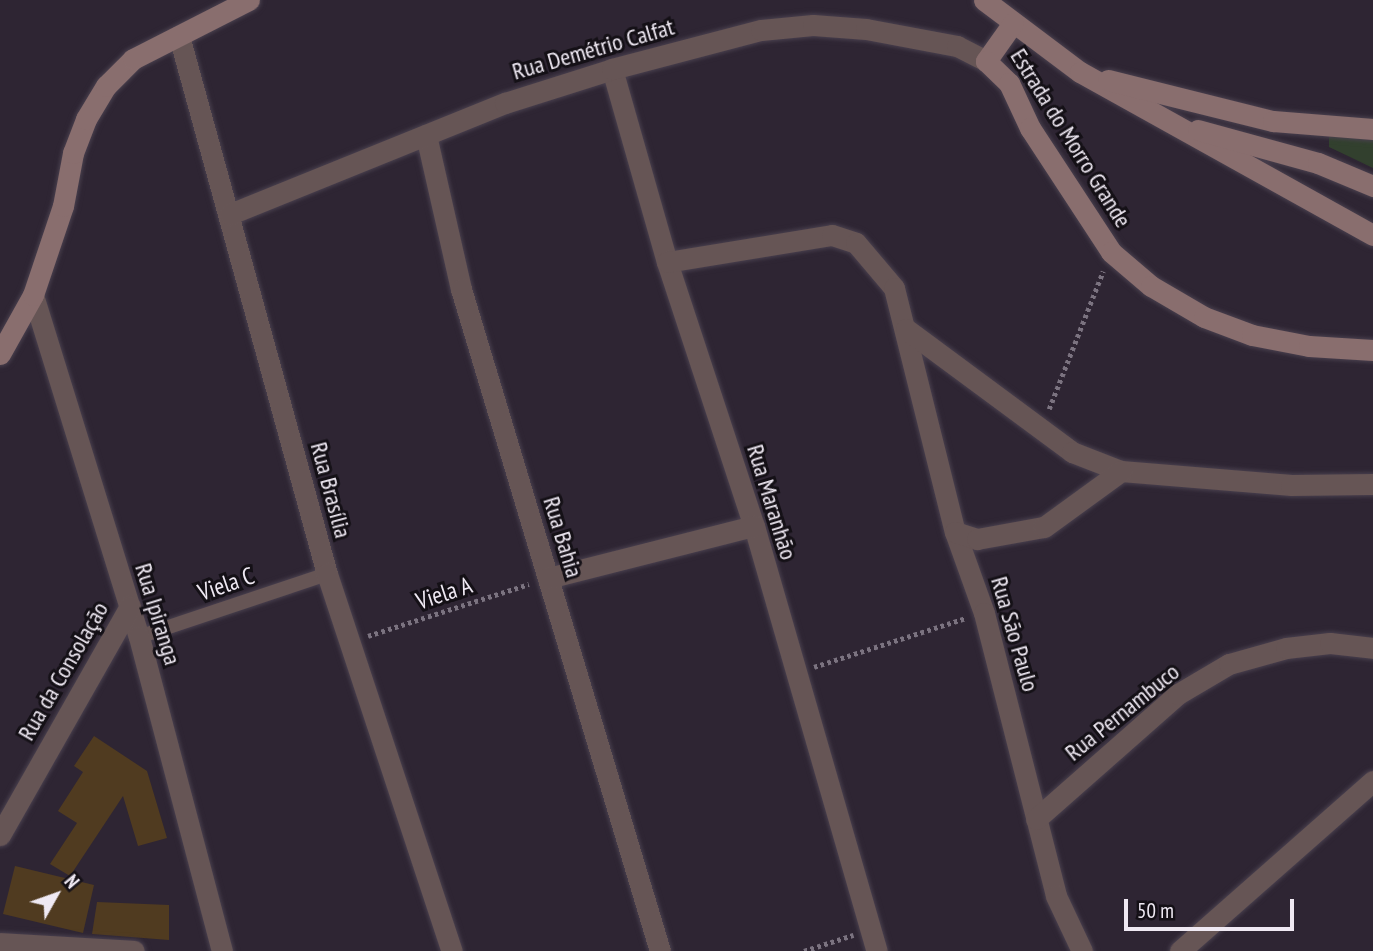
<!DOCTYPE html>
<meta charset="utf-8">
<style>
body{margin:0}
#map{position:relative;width:1373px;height:951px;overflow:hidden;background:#2e2533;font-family:"PT Sans Narrow",sans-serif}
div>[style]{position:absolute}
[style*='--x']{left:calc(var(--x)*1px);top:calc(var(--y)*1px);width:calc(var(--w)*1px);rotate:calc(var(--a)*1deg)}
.green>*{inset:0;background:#32402e}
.building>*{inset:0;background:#503b20}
.path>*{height:4.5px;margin-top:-2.25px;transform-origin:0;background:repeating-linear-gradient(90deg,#7b7380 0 3.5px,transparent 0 7px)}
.roads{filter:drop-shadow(0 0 2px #49404e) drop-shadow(0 0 2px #49404e)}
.lane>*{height:14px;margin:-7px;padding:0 7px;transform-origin:7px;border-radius:7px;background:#655}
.street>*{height:21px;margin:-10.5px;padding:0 10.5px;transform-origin:10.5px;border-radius:10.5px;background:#655}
.secondary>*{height:21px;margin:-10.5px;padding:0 10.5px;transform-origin:10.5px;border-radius:10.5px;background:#896e6e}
span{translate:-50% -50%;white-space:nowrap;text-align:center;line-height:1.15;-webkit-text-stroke:6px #141016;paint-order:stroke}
.street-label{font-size:24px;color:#efe9f3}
.north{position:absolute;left:21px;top:860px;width:70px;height:70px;-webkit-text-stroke:5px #141016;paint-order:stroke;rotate:50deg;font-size:19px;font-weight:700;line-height:28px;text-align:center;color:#efe9f3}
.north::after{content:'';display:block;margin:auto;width:24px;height:32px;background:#efe9f3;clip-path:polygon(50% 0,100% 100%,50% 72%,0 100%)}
.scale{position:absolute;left:1124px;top:899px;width:170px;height:32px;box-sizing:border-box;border:4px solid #efe9f3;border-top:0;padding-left:9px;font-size:21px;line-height:24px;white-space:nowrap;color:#efe9f3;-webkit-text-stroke:5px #141016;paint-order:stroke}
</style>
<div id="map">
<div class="green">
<div style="clip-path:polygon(1329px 136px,1373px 140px,1373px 168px,1329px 147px)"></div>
</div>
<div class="building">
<div style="clip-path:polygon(94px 736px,147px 771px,167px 838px,138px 846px,123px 796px,70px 876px,50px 864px,77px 823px,58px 811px,83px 772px,74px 766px)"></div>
<div style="clip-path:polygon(15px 866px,94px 885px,83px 933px,3px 914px)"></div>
<div style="clip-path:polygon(97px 902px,169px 905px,169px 940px,92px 934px)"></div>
</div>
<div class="path">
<div style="--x:1049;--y:409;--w:148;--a:-68.6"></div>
<div style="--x:368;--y:636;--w:169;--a:-17.9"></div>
<div style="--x:814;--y:667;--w:160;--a:-17.9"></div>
<div style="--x:804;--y:951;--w:52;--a:-18.1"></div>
</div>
<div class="roads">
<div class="lane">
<div style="--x:139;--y:637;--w:198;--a:-18.5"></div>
</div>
<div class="street">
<div style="--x:179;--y:36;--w:558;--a:74.62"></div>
<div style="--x:327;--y:574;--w:397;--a:71.7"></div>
<div style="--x:612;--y:69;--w:201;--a:74.1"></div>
<div style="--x:667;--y:262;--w:278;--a:71.8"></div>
<div style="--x:754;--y:526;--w:442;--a:73.9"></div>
<div style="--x:426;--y:135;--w:158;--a:77.2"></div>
<div style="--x:461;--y:289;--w:691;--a:73.27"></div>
<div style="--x:230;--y:214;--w:297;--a:-22"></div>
<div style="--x:505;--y:103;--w:112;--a:-17.6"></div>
<div style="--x:612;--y:69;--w:154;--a:-14.7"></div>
<div style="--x:761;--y:30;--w:52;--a:-5.5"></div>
<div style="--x:813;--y:25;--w:53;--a:4.3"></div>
<div style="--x:866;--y:29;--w:93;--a:10.6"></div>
<div style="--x:957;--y:46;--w:33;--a:27"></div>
<div style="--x:667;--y:262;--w:167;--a:-9.3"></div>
<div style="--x:832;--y:235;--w:25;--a:18"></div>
<div style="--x:856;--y:243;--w:59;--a:49.8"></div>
<div style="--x:894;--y:288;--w:252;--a:76"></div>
<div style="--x:955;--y:532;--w:86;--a:70.3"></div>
<div style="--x:984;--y:613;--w:292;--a:75.7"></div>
<div style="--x:1056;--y:896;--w:61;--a:64.7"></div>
<div style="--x:33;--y:295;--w:358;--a:72.8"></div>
<div style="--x:139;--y:637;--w:325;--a:75.2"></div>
<div style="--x:906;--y:329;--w:207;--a:36.5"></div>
<div style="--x:1072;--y:452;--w:53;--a:21.2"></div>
<div style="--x:1121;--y:471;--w:171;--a:4.7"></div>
<div style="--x:1291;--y:485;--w:82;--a:-0.7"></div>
<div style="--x:955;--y:532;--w:23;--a:18"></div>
<div style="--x:977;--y:539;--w:68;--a:-10.2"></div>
<div style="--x:1044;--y:527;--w:95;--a:-36"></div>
<div style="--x:548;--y:578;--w:212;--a:-14.2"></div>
<div style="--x:1036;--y:819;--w:189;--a:-41.4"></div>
<div style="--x:1178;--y:694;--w:59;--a:-30.5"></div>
<div style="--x:1229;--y:664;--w:59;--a:-15.7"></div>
<div style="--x:1286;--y:648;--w:44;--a:-6.5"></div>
<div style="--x:1330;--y:643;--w:43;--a:6.6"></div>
<div style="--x:0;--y:835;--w:263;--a:-60.4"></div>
<div style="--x:0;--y:943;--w:134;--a:3.4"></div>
<div style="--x:1180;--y:951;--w:257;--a:-41.4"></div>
</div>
<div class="secondary">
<div style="--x:984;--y:0;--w:120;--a:36.9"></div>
<div style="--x:1080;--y:72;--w:335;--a:29.1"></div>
<div style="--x:1013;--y:23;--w:47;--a:125.4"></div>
<div style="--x:986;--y:61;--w:32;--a:44"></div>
<div style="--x:1009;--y:83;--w:50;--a:65"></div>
<div style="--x:1030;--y:128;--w:148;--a:56.8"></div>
<div style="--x:1111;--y:252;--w:52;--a:40.4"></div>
<div style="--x:1151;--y:286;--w:61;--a:30.3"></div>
<div style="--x:1204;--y:317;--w:51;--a:20.6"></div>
<div style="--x:1252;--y:335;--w:58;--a:10.9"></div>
<div style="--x:1309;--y:346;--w:64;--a:3.6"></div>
<div style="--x:1108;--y:80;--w:170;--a:14"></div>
<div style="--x:1273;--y:121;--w:100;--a:4.6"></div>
<div style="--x:1198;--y:130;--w:124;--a:15.4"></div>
<div style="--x:1318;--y:163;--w:60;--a:22.7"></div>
<div style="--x:0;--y:354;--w:68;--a:-60.8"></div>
<div style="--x:33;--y:295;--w:94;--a:-71.4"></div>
<div style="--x:63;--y:206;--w:54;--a:-79.3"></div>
<div style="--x:73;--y:153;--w:36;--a:-69"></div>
<div style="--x:86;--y:119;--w:39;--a:-59"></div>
<div style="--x:106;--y:86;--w:38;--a:-45"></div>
<div style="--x:133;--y:59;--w:130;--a:-27"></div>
</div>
</div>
<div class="street-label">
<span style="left:593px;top:49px;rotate:-16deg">Rua Demétrio Calfat</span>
<span style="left:1071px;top:138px;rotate:58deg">Estrada do Morro Grande</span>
<span style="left:331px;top:490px;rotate:75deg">Rua Brasília</span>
<span style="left:772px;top:502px;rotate:73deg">Rua Maranhão</span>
<span style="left:563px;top:537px;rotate:73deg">Rua Bahia</span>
<span style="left:226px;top:584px;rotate:-19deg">Viela C</span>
<span style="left:444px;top:593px;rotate:-18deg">Viela A</span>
<span style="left:158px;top:614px;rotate:73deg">Rua Ipiranga</span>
<span style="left:1015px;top:634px;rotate:74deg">Rua São Paulo</span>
<span style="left:63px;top:671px;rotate:-60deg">Rua da Consolação</span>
<span style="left:1122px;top:712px;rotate:-39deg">Rua Pernambuco</span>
</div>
<div class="north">N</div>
<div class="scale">50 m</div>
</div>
